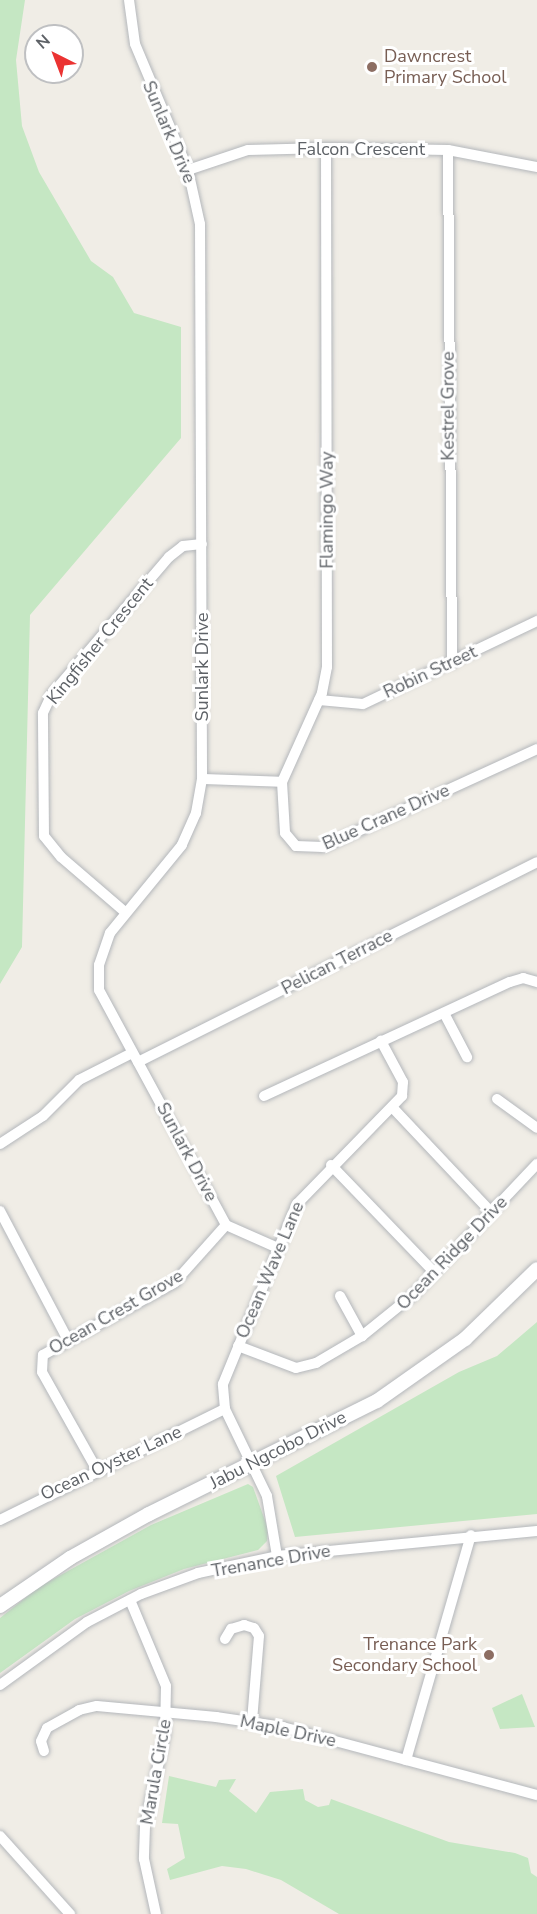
<!DOCTYPE html>
<style>
body{margin:0}
#map{position:relative;width:537px;height:1914px;overflow:hidden;background:#f0ede6;font-family:"Nunito Sans",sans-serif}
div>[style]{position:absolute}
[style*='--x']{left:calc(var(--x)*1px);top:calc(var(--y)*1px);width:calc(var(--w)*1px);rotate:calc(var(--a)*1deg)}
.green>*{inset:0;background:#c5e7c3}
.roads{filter:drop-shadow(0 0 2px #b4b7bb) drop-shadow(0 0 2px #b4b7bb)}
.street>*{height:10px;margin:-5px;padding:0 5px;transform-origin:5px;border-radius:5px;background:#fff}
.secondary>*{height:14px;margin:-7px;padding:0 7px;transform-origin:7px;border-radius:7px;background:#fff}
.dots>*{width:16px;height:16px;translate:-50% -50%;box-sizing:border-box;border:3px solid #fff;border-radius:50%}
span{translate:-50% -50%;white-space:nowrap;text-align:center;line-height:1.15;-webkit-text-stroke:6px #fff;paint-order:stroke}
.education-label{font-size:18px;color:#785e54}
.left{translate:0 -50%;text-align:left}
.right{translate:-100% -50%;text-align:right}
.street-label{font-size:18px;color:#5e6267}
.north{position:absolute;left:24px;top:24px;width:60px;height:60px;box-sizing:border-box;background:#fff;border:2px solid #bfc0c2;border-radius:50%;rotate:318deg;font-size:16px;font-weight:700;line-height:24px;text-align:center;color:#5e6267}
.north::after{content:'';display:block;margin:auto;width:21px;height:27px;background:#eb3332;clip-path:polygon(50% 0,100% 100%,50% 72%,0 100%)}
</style>
<div id="map">
<div class="green">
<div style="clip-path:polygon(0 0,25px 0,16px 60px,22px 126px,39px 172px,91px 261px,113px 277px,134px 313px,181px 327px,181px 438px,30px 615px,22px 947px,0 984px)"></div>
<div style="clip-path:polygon(537px 1322px,537px 1514px,295px 1537px,276px 1476px,459px 1372px,497px 1356px)"></div>
<div style="clip-path:polygon(248px 1484px,253px 1487px,268px 1529px,267px 1541px,258px 1550px,184px 1569px,129px 1591px,75px 1619px,0 1673px,0 1618px,39px 1587px,151px 1525px)"></div>
<div style="clip-path:polygon(522px 1694px,535px 1727px,500px 1729px,492px 1708px)"></div>
<div style="clip-path:polygon(169px 1776px,216px 1787px,219px 1780px,236px 1779px,229px 1791px,256px 1813px,270px 1792px,303px 1789px,305px 1800px,318px 1807px,329px 1805px,331px 1799px,449px 1842px,515px 1853px,528px 1858px,531px 1873px,537px 1877px,537px 1914px,339px 1914px,281px 1880px,246px 1869px,222px 1866px,170px 1880px,167px 1869px,185px 1858px,178px 1824px,162px 1823px)"></div>
</div>
<div class="roads">
<div class="street">
<div style="--x:129;--y:0;--w:44;--a:82.2"></div>
<div style="--x:135;--y:44;--w:137;--a:67.2"></div>
<div style="--x:188;--y:170;--w:55;--a:77.5"></div>
<div style="--x:200;--y:224;--w:555;--a:89.79"></div>
<div style="--x:202;--y:779;--w:35;--a:100"></div>
<div style="--x:196;--y:813;--w:35;--a:114"></div>
<div style="--x:182;--y:845;--w:114;--a:129.3"></div>
<div style="--x:110;--y:933;--w:34;--a:109"></div>
<div style="--x:99;--y:965;--w:25;--a:90"></div>
<div style="--x:99;--y:990;--w:267;--a:61.6"></div>
<div style="--x:226;--y:1225;--w:57;--a:23.9"></div>
<div style="--x:326;--y:148;--w:519;--a:89.89"></div>
<div style="--x:327;--y:667;--w:26;--a:101"></div>
<div style="--x:322;--y:693;--w:98;--a:114.2"></div>
<div style="--x:282;--y:782;--w:51;--a:86.6"></div>
<div style="--x:285;--y:833;--w:17;--a:50"></div>
<div style="--x:296;--y:846;--w:27;--a:2"></div>
<div style="--x:323;--y:847;--w:235;--a:-24.6"></div>
<div style="--x:448;--y:150;--w:513;--a:89.55"></div>
<div style="--x:188;--y:170;--w:63;--a:-18.4"></div>
<div style="--x:248;--y:150;--w:78;--a:-1.5"></div>
<div style="--x:326;--y:148;--w:122;--a:0.9"></div>
<div style="--x:448;--y:150;--w:91;--a:10.8"></div>
<div style="--x:319;--y:700;--w:44;--a:5.2"></div>
<div style="--x:363;--y:704;--w:193;--a:-25.5"></div>
<div style="--x:202;--y:779;--w:80;--a:2.1"></div>
<div style="--x:125;--y:912;--w:84;--a:-139.3"></div>
<div style="--x:61;--y:857;--w:27;--a:-129"></div>
<div style="--x:44;--y:836;--w:123;--a:-90.5"></div>
<div style="--x:43;--y:713;--w:21;--a:-65"></div>
<div style="--x:52;--y:694;--w:180;--a:-49.5"></div>
<div style="--x:169;--y:557;--w:18;--a:-38"></div>
<div style="--x:183;--y:546;--w:19;--a:-6"></div>
<div style="--x:444;--y:1013;--w:50;--a:62.4"></div>
<div style="--x:138;--y:1062;--w:446;--a:-26.6"></div>
<div style="--x:264;--y:1096;--w:271;--a:-24.9"></div>
<div style="--x:510;--y:982;--w:14;--a:-17"></div>
<div style="--x:523;--y:978;--w:15;--a:16"></div>
<div style="--x:497;--y:1099;--w:49;--a:35.9"></div>
<div style="--x:392;--y:1107;--w:144;--a:46.7"></div>
<div style="--x:0;--y:1144;--w:51;--a:-33.1"></div>
<div style="--x:43;--y:1116;--w:51;--a:-45"></div>
<div style="--x:79;--y:1080;--w:59;--a:-27"></div>
<div style="--x:331;--y:1165;--w:149;--a:46.1"></div>
<div style="--x:0;--y:1211;--w:144;--a:62.2"></div>
<div style="--x:340;--y:1296;--w:46;--a:61.2"></div>
<div style="--x:238;--y:1346;--w:62;--a:20.8"></div>
<div style="--x:296;--y:1368;--w:21;--a:-14"></div>
<div style="--x:316;--y:1363;--w:53;--a:-30.4"></div>
<div style="--x:362;--y:1336;--w:67;--a:-38.9"></div>
<div style="--x:414;--y:1294;--w:179;--a:-46.6"></div>
<div style="--x:97;--y:1470;--w:112;--a:-119.3"></div>
<div style="--x:42;--y:1372;--w:17;--a:-87"></div>
<div style="--x:43;--y:1355;--w:151;--a:-28.9"></div>
<div style="--x:175;--y:1282;--w:76;--a:-48.2"></div>
<div style="--x:0;--y:1520;--w:251;--a:-26.3"></div>
<div style="--x:277;--y:1556;--w:61;--a:-99.5"></div>
<div style="--x:267;--y:1496;--w:97;--a:-115.8"></div>
<div style="--x:225;--y:1409;--w:25;--a:-95"></div>
<div style="--x:223;--y:1384;--w:195;--a:-67.7"></div>
<div style="--x:297;--y:1204;--w:151;--a:-45.8"></div>
<div style="--x:402;--y:1096;--w:14;--a:-86"></div>
<div style="--x:403;--y:1082;--w:47;--a:-118.2"></div>
<div style="--x:130;--y:1600;--w:93;--a:67.3"></div>
<div style="--x:166;--y:1686;--w:48;--a:91.2"></div>
<div style="--x:165;--y:1734;--w:94;--a:102.3"></div>
<div style="--x:145;--y:1826;--w:33;--a:92"></div>
<div style="--x:144;--y:1859;--w:56;--a:77.7"></div>
<div style="--x:225;--y:1639;--w:12;--a:-59"></div>
<div style="--x:231;--y:1629;--w:14;--a:-17"></div>
<div style="--x:244;--y:1625;--w:10;--a:17"></div>
<div style="--x:254;--y:1628;--w:9;--a:58"></div>
<div style="--x:259;--y:1636;--w:85;--a:94.7"></div>
<div style="--x:0;--y:1685;--w:107;--a:-35.9"></div>
<div style="--x:87;--y:1622;--w:61;--a:-27.4"></div>
<div style="--x:141;--y:1594;--w:61;--a:-20.2"></div>
<div style="--x:198;--y:1573;--w:81;--a:-12.1"></div>
<div style="--x:277;--y:1556;--w:261;--a:-5.5"></div>
<div style="--x:44;--y:1751;--w:10;--a:-107"></div>
<div style="--x:41;--y:1741;--w:14;--a:-65"></div>
<div style="--x:47;--y:1728;--w:37;--a:-29"></div>
<div style="--x:79;--y:1710;--w:18;--a:-13"></div>
<div style="--x:97;--y:1706;--w:120;--a:5.3"></div>
<div style="--x:216;--y:1717;--w:68;--a:8.5"></div>
<div style="--x:283;--y:1727;--w:263;--a:15"></div>
<div style="--x:406;--y:1760;--w:234;--a:-73.9"></div>
<div style="--x:0;--y:1836;--w:105;--a:48.1"></div>
</div>
<div class="secondary">
<div style="--x:0;--y:1606;--w:85;--a:-34.4"></div>
<div style="--x:70;--y:1558;--w:90;--a:-29.1"></div>
<div style="--x:149;--y:1514;--w:254;--a:-26.4"></div>
<div style="--x:377;--y:1401;--w:108;--a:-35.2"></div>
<div style="--x:465;--y:1339;--w:100;--a:-44.2"></div>
</div>
</div>
<div class="dots">
<div style="left:372px;top:67px;background:#8d6e63"></div>
<div style="left:489px;top:1655px;background:#8d6e63"></div>
</div>
<div class="education-label">
<span class="left" style="left:384px;top:67px">Dawncrest<br>Primary School</span>
<span class="right" style="left:477px;top:1655px">Trenance Park<br>Secondary School</span>
</div>
<div class="street-label">
<span style="left:169px;top:132px;rotate:67deg">Sunlark Drive</span>
<span style="left:361px;top:149px">Falcon Crescent</span>
<span style="left:448px;top:406px;rotate:-90deg">Kestrel Grove</span>
<span style="left:327px;top:510px;rotate:-90deg">Flamingo Way</span>
<span style="left:100px;top:641px;rotate:-51deg">Kingfisher Crescent</span>
<span style="left:202px;top:667px;rotate:-90deg">Sunlark Drive</span>
<span style="left:430px;top:672px;rotate:-25deg">Robin Street</span>
<span style="left:386px;top:817px;rotate:-24deg">Blue Crane Drive</span>
<span style="left:337px;top:962px;rotate:-27deg">Pelican Terrace</span>
<span style="left:187px;top:1152px;rotate:62deg">Sunlark Drive</span>
<span style="left:452px;top:1253px;rotate:-46deg">Ocean Ridge Drive</span>
<span style="left:270px;top:1270px;rotate:-67deg">Ocean Wave Lane</span>
<span style="left:116px;top:1312px;rotate:-30deg">Ocean Crest Grove</span>
<span style="left:278px;top:1450px;rotate:-27deg">Jabu Ngcobo Drive</span>
<span style="left:111px;top:1463px;rotate:-25deg">Ocean Oyster Lane</span>
<span style="left:271px;top:1561px;rotate:-10deg">Trenance Drive</span>
<span style="left:288px;top:1731px;rotate:12deg">Maple Drive</span>
<span style="left:156px;top:1772px;rotate:-80deg">Marula Circle</span>
</div>
<div class="north">N</div>
</div>
